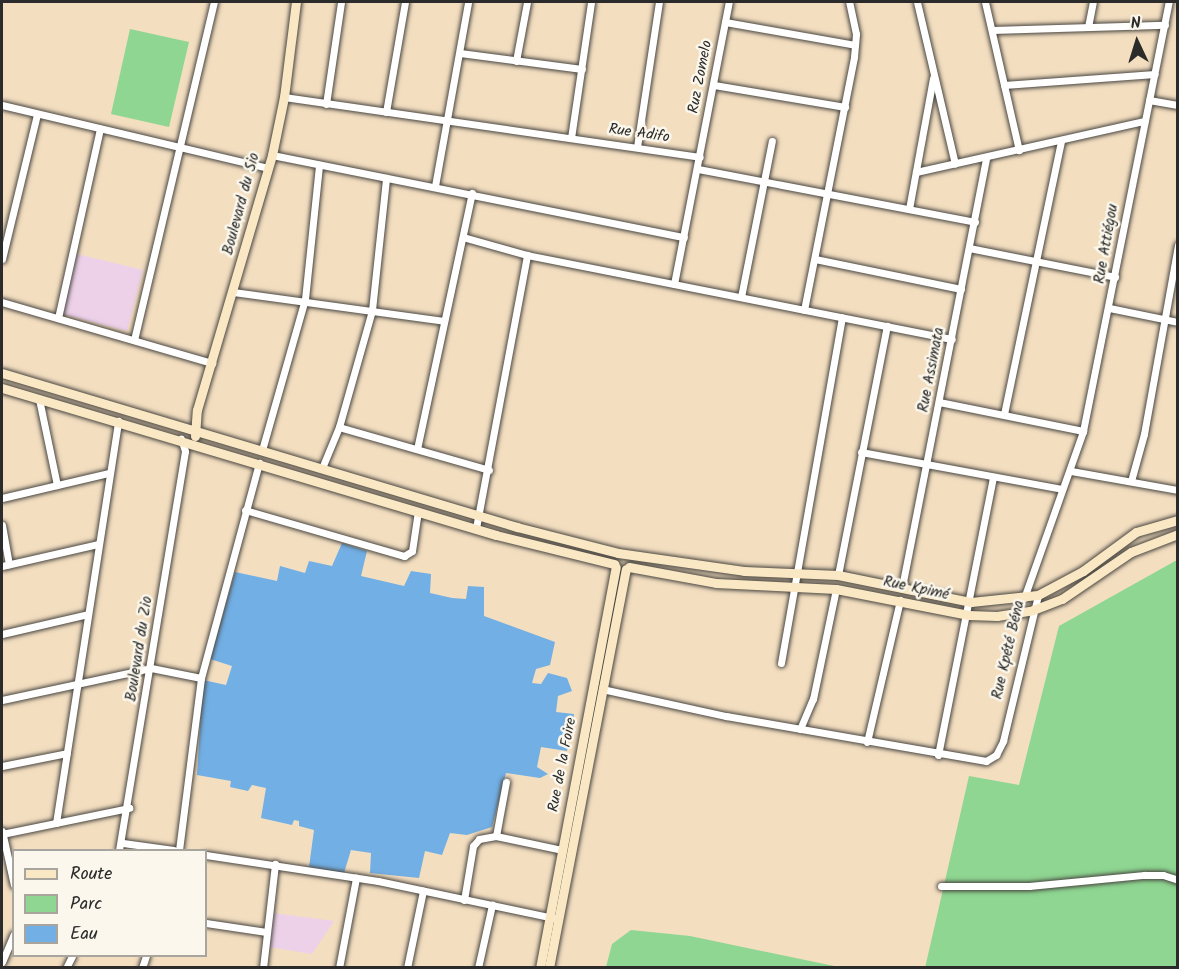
<!DOCTYPE html>
<meta charset="utf-8">
<style>
body{margin:0}
#map{position:relative;width:1179px;height:969px;overflow:hidden;background:#f3dec0;font-family:Kalam,sans-serif}
div>[style]{position:absolute}
[style*='--x']{left:calc(var(--x)*1px);top:calc(var(--y)*1px);width:calc(var(--w)*1px);rotate:calc(var(--a)*1deg)}
.built>*{inset:0;background:#edd1e9}
.green>*{inset:0;background:#8ed691}
.water>*{inset:0;background:#72afe4}
.roads{filter:drop-shadow(0 0 2px #494641) drop-shadow(0 0 2px #494641)}
.street>*{height:7px;margin:-3.5px;padding:0 3.5px;transform-origin:3.5px;border-radius:3.5px;background:#fff}
.secondary>*{height:9px;margin:-4.5px;padding:0 4.5px;transform-origin:4.5px;border-radius:4.5px;background:#fae7c3}
span{translate:-50% -50%;white-space:nowrap;text-align:center;line-height:1.15;-webkit-text-stroke:5px #fbf7ec;paint-order:stroke}
.street-label{font-size:15px;color:#2b2b2b}
.frame{position:absolute;inset:0;border:3px solid #2b2b2b;pointer-events:none}
.legend{position:absolute;left:12px;top:849px;width:195px;height:108px;box-sizing:border-box;background:#fbf7ec;border:2px solid #a8a59f;margin:0;padding:8px 10px;list-style:none;font-size:18px;color:#2b2b2b}
.legend li{display:flex;align-items:center;gap:12px;height:30px}
.legend b{width:30px;border:2px solid #a8a59f}
.north{position:absolute;left:1107px;top:12px;width:60px;height:60px;-webkit-text-stroke:4px #fbf7ec;paint-order:stroke;rotate:356deg;font-size:16px;font-weight:700;line-height:24px;text-align:center;color:#2b2b2b}
.north::after{content:'';display:block;margin:auto;width:21px;height:27px;background:#2b2b2b;clip-path:polygon(50% 0,100% 100%,50% 72%,0 100%)}
</style>
<div id="map">
<div class="built">
<div style="clip-path:polygon(77px 254px,143px 270px,127px 331px,62px 314px)"></div>
<div style="clip-path:polygon(273px 913px,334px 921px,312px 954px,269px 947px)"></div>
</div>
<div class="green">
<div style="clip-path:polygon(130px 29px,189px 42px,169px 127px,111px 114px)"></div>
<div style="clip-path:polygon(1177px 560px,1177px 967px,925px 968px,969px 776px,1019px 785px,1059px 626px)"></div>
<div style="clip-path:polygon(631px 930px,690px 936px,839px 967px,606px 967px,612px 944px)"></div>
</div>
<div class="water">
<div style="clip-path:polygon(342px 543px,367px 551px,361px 576px,404px 586px,411px 571px,431px 574px,430px 593px,452px 598px,466px 599px,468px 586px,484px 587px,484px 616px,555px 642px,550px 665px,536px 669px,532px 683px,541px 684px,548px 673px,567px 678px,572px 691px,558px 696px,556px 712px,574px 714px,567px 751px,541px 747px,537px 767px,548px 774px,540px 778px,506px 773px,492px 827px,467px 835px,450px 833px,442px 855px,425px 851px,419px 878px,370px 873px,371px 853px,351px 850px,344px 873px,309px 867px,314px 830px,299px 826px,299px 821px,294px 820px,292px 825px,261px 818px,266px 788px,252px 785px,248px 791px,230px 787px,231px 781px,197px 775px,203px 680px,226px 685px,232px 666px,210px 659px,235px 572px,277px 581px,280px 566px,305px 573px,309px 561px,332px 566px)"></div>
</div>
<div class="roads">
<div class="street">
<div style="--x:917;--y:2;--w:166;--a:76.8"></div>
<div style="--x:985;--y:2;--w:152;--a:77.1"></div>
<div style="--x:725;--y:22;--w:132;--a:10"></div>
<div style="--x:1088;--y:27;--w:25;--a:-79"></div>
<div style="--x:992;--y:30;--w:173;--a:-1.7"></div>
<div style="--x:460;--y:53;--w:123;--a:7.5"></div>
<div style="--x:516;--y:61;--w:60;--a:-79.4"></div>
<div style="--x:714;--y:85;--w:133;--a:9.5"></div>
<div style="--x:1004;--y:85;--w:151;--a:-4.2"></div>
<div style="--x:284;--y:97;--w:420;--a:8.2"></div>
<div style="--x:1149;--y:100;--w:29;--a:10"></div>
<div style="--x:326;--y:104;--w:103;--a:-81.6"></div>
<div style="--x:2;--y:105;--w:273;--a:13.3"></div>
<div style="--x:386;--y:112;--w:112;--a:-80.2"></div>
<div style="--x:571;--y:138;--w:137;--a:-81.6"></div>
<div style="--x:637;--y:147;--w:147;--a:-81.4"></div>
<div style="--x:272;--y:155;--w:420;--a:11.3"></div>
<div style="--x:698;--y:169;--w:282;--a:10.8"></div>
<div style="--x:916;--y:172;--w:234;--a:-12.6"></div>
<div style="--x:435;--y:186;--w:187;--a:-79.8"></div>
<div style="--x:909;--y:209;--w:133;--a:-79.6"></div>
<div style="--x:463;--y:237;--w:66;--a:15.7"></div>
<div style="--x:527;--y:255;--w:433;--a:11.2"></div>
<div style="--x:969;--y:248;--w:149;--a:11.2"></div>
<div style="--x:2;--y:259;--w:149;--a:-76.4"></div>
<div style="--x:815;--y:259;--w:149;--a:11.6"></div>
<div style="--x:674;--y:284;--w:287;--a:-79"></div>
<div style="--x:233;--y:292;--w:213;--a:7.8"></div>
<div style="--x:741;--y:297;--w:159;--a:-78.8"></div>
<div style="--x:2;--y:302;--w:219;--a:16.2"></div>
<div style="--x:1109;--y:308;--w:70;--a:11.5"></div>
<div style="--x:804;--y:310;--w:258;--a:-78.8"></div>
<div style="--x:854;--y:57;--w:23;--a:-85"></div>
<div style="--x:856;--y:34;--w:33;--a:-102"></div>
<div style="--x:58;--y:318;--w:194;--a:-77.5"></div>
<div style="--x:134;--y:340;--w:347;--a:-76.7"></div>
<div style="--x:39;--y:399;--w:88;--a:78.2"></div>
<div style="--x:939;--y:402;--w:147;--a:11.4"></div>
<div style="--x:1004;--y:414;--w:279;--a:-78.2"></div>
<div style="--x:339;--y:427;--w:156;--a:16"></div>
<div style="--x:417;--y:449;--w:262;--a:-77.9"></div>
<div style="--x:262;--y:450;--w:157;--a:-74.1"></div>
<div style="--x:305;--y:299;--w:135;--a:-84"></div>
<div style="--x:861;--y:452;--w:204;--a:10.4"></div>
<div style="--x:322;--y:468;--w:44;--a:-67.5"></div>
<div style="--x:339;--y:427;--w:122;--a:-74.2"></div>
<div style="--x:372;--y:310;--w:133;--a:-83.9"></div>
<div style="--x:1071;--y:471;--w:109;--a:10.1"></div>
<div style="--x:1131;--y:481;--w:49;--a:-74.5"></div>
<div style="--x:1144;--y:434;--w:192;--a:-79.8"></div>
<div style="--x:2;--y:498;--w:110;--a:-13.2"></div>
<div style="--x:245;--y:510;--w:166;--a:16.1"></div>
<div style="--x:404;--y:556;--w:9;--a:-32"></div>
<div style="--x:412;--y:551;--w:40;--a:-81.5"></div>
<div style="--x:2;--y:525;--w:40;--a:80"></div>
<div style="--x:476;--y:528;--w:278;--a:-79.4"></div>
<div style="--x:2;--y:566;--w:98;--a:-12.9"></div>
<div style="--x:838;--y:575;--w:254;--a:-78.9"></div>
<div style="--x:902;--y:587;--w:438;--a:-78.9"></div>
<div style="--x:1024;--y:598;--w:177;--a:-70.5"></div>
<div style="--x:1083;--y:431;--w:438;--a:-78.7"></div>
<div style="--x:2;--y:634;--w:88;--a:-13.1"></div>
<div style="--x:781;--y:663;--w:351;--a:-80"></div>
<div style="--x:602;--y:689;--w:127;--a:12.3"></div>
<div style="--x:726;--y:716;--w:264;--a:9.8"></div>
<div style="--x:986;--y:761;--w:12;--a:-31"></div>
<div style="--x:996;--y:755;--w:16;--a:-63"></div>
<div style="--x:1003;--y:741;--w:150;--a:-76.5"></div>
<div style="--x:2;--y:700;--w:152;--a:-12.1"></div>
<div style="--x:151;--y:668;--w:51;--a:11.3"></div>
<div style="--x:800;--y:729;--w:33;--a:-67"></div>
<div style="--x:813;--y:699;--w:112;--a:-78.2"></div>
<div style="--x:867;--y:742;--w:146;--a:-76.9"></div>
<div style="--x:938;--y:755;--w:283;--a:-78.8"></div>
<div style="--x:2;--y:766;--w:66;--a:-11.3"></div>
<div style="--x:56;--y:823;--w:407;--a:-81.2"></div>
<div style="--x:2;--y:831;--w:55;--a:77.5"></div>
<div style="--x:2;--y:834;--w:130;--a:-11.6"></div>
<div style="--x:496;--y:836;--w:55;--a:-79.5"></div>
<div style="--x:123;--y:843;--w:51;--a:7.8"></div>
<div style="--x:119;--y:850;--w:404;--a:-80.6"></div>
<div style="--x:185;--y:451;--w:13;--a:-108"></div>
<div style="--x:179;--y:850;--w:173;--a:-82.7"></div>
<div style="--x:201;--y:678;--w:223;--a:-74.9"></div>
<div style="--x:206;--y:855;--w:174;--a:8.6"></div>
<div style="--x:378;--y:881;--w:180;--a:11.9"></div>
<div style="--x:941;--y:886;--w:88;--a:0"></div>
<div style="--x:1029;--y:886;--w:116;--a:-5.5"></div>
<div style="--x:1144;--y:875;--w:19;--a:0"></div>
<div style="--x:1163;--y:875;--w:16;--a:18"></div>
<div style="--x:464;--y:900;--w:55;--a:-80.5"></div>
<div style="--x:473;--y:846;--w:9;--a:-49"></div>
<div style="--x:479;--y:839;--w:17;--a:-10"></div>
<div style="--x:496;--y:836;--w:67;--a:12"></div>
<div style="--x:206;--y:923;--w:61;--a:8.5"></div>
<div style="--x:2;--y:962;--w:30;--a:-67"></div>
<div style="--x:66;--y:968;--w:13;--a:-63"></div>
<div style="--x:142;--y:968;--w:13;--a:-72"></div>
<div style="--x:263;--y:968;--w:105;--a:-83.4"></div>
<div style="--x:339;--y:968;--w:92;--a:-79.3"></div>
<div style="--x:407;--y:968;--w:79;--a:-78.3"></div>
<div style="--x:478;--y:968;--w:65;--a:-77.5"></div>
</div>
<div class="secondary">
<div style="--x:2;--y:373;--w:538;--a:16.65"></div>
<div style="--x:517;--y:527;--w:104;--a:14.4"></div>
<div style="--x:618;--y:553;--w:127;--a:8.1"></div>
<div style="--x:744;--y:571;--w:94;--a:2.4"></div>
<div style="--x:838;--y:575;--w:136;--a:11.5"></div>
<div style="--x:971;--y:602;--w:67;--a:-6"></div>
<div style="--x:1038;--y:595;--w:51;--a:-28.1"></div>
<div style="--x:1083;--y:571;--w:66;--a:-36.3"></div>
<div style="--x:1136;--y:532;--w:44;--a:-15.9"></div>
<div style="--x:2;--y:388;--w:515;--a:16.57"></div>
<div style="--x:496;--y:535;--w:122;--a:13.8"></div>
<div style="--x:195;--y:436;--w:26;--a:-86"></div>
<div style="--x:197;--y:410;--w:266;--a:-73.6"></div>
<div style="--x:272;--y:155;--w:59;--a:-78.3"></div>
<div style="--x:284;--y:97;--w:96;--a:-82.8"></div>
<div style="--x:629;--y:567;--w:88;--a:10.4"></div>
<div style="--x:716;--y:583;--w:120;--a:2.9"></div>
<div style="--x:836;--y:589;--w:135;--a:11.1"></div>
<div style="--x:968;--y:615;--w:29;--a:2"></div>
<div style="--x:997;--y:616;--w:36;--a:-9"></div>
<div style="--x:1033;--y:610;--w:31;--a:-21"></div>
<div style="--x:1062;--y:599;--w:83;--a:-34.3"></div>
<div style="--x:1131;--y:552;--w:50;--a:-21"></div>
<div style="--x:540;--y:968;--w:408;--a:-79.3"></div>
<div style="--x:549;--y:968;--w:406;--a:-79.1"></div>
</div>
</div>
<div class="street-label">
<span style="left:701px;top:77px;rotate:-79deg">Ruz Zomelo</span>
<span style="left:639px;top:134px;rotate:8deg">Rue Adifo</span>
<span style="left:242px;top:204px;rotate:-75deg">Boulevard du Sio</span>
<span style="left:1107px;top:244px;rotate:-80deg">Rue Attiégou</span>
<span style="left:932px;top:370px;rotate:-79deg">Rue Assimata</span>
<span style="left:916px;top:589px;rotate:12deg">Rue Kpimé</span>
<span style="left:140px;top:649px;rotate:-81deg">Boulevard du Zio</span>
<span style="left:1009px;top:650px;rotate:-77deg">Rue Kpété Béna</span>
<span style="left:563px;top:765px;rotate:-79deg">Rue de la Foire</span>
</div>
<div class="frame"></div>
<ul class="legend">
<li><b style="height:8px;background:#fae7c3"></b>Route</li>
<li><b style="height:16px;background:#8ed691"></b>Parc</li>
<li><b style="height:16px;background:#72afe4"></b>Eau</li>
</ul>
<div class="north">N</div>
</div>
